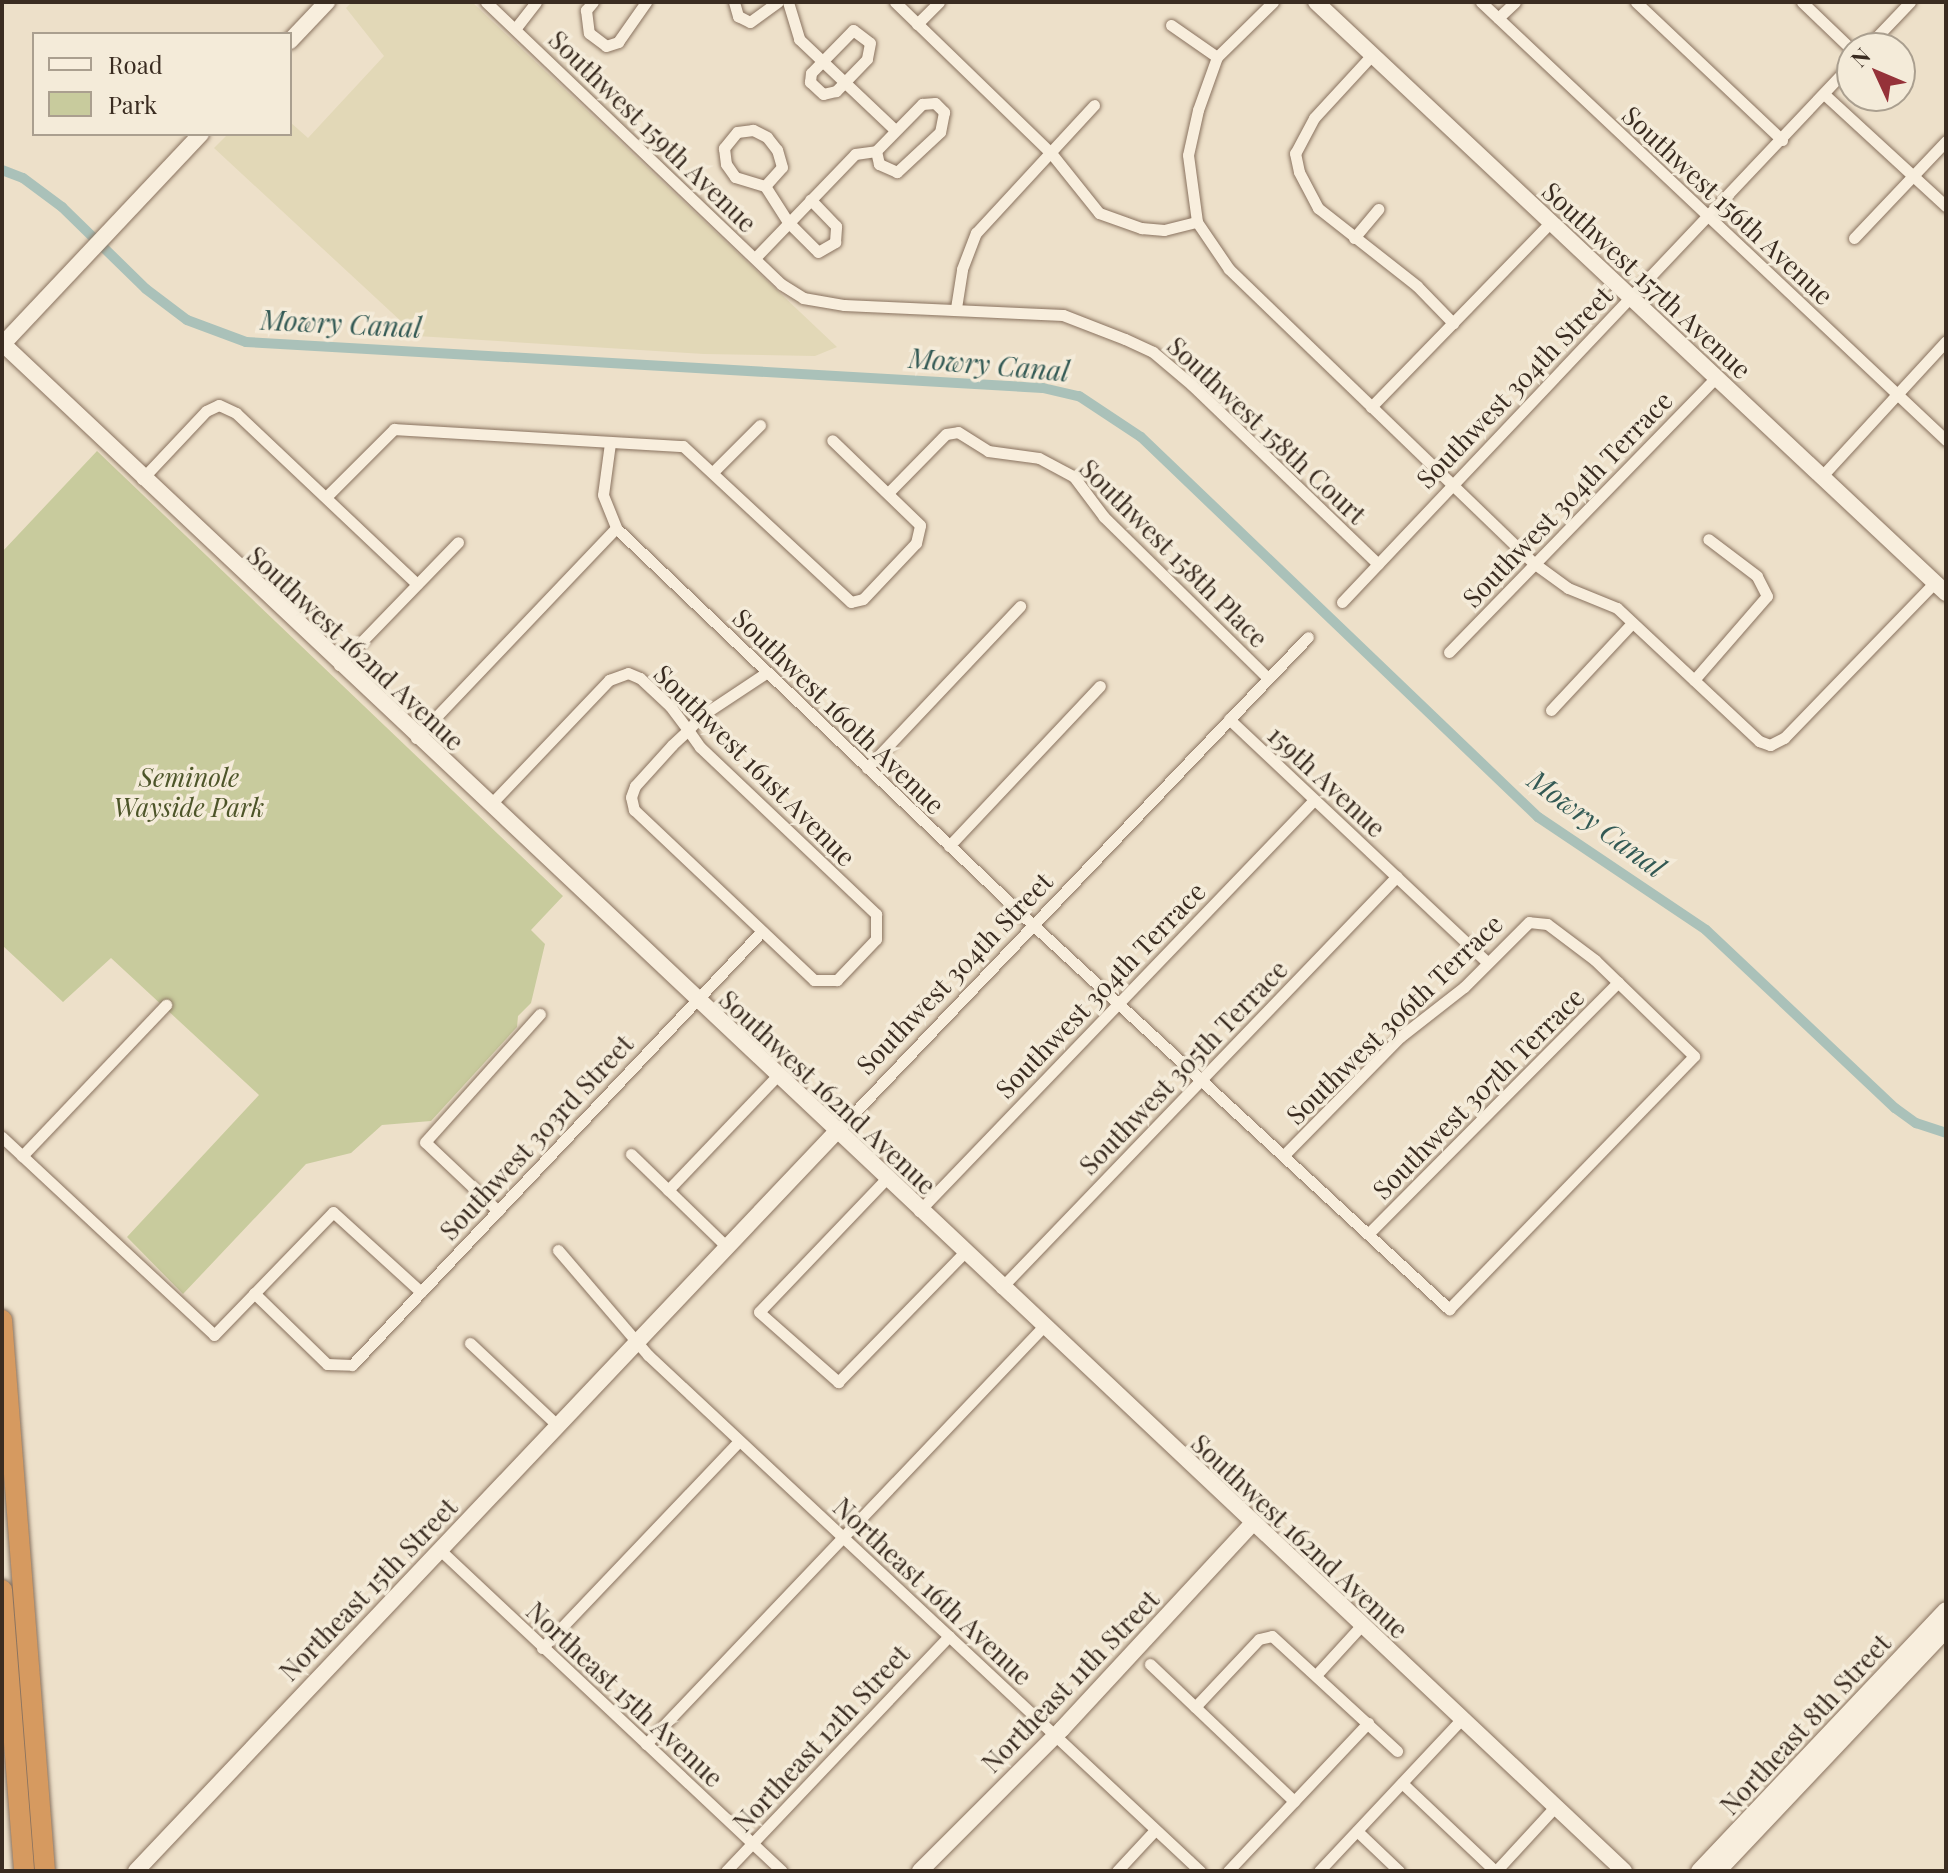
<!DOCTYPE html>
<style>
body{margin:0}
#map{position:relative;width:1948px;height:1873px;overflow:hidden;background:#ede0c9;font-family:"Playfair Display",serif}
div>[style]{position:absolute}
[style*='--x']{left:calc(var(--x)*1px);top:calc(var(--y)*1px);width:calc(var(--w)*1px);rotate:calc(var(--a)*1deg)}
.farmland>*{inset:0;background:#e2d8b7}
.green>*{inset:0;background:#c8cb9d}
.canal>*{height:10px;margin:-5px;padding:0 5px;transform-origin:5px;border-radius:5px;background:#aac1b9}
.roads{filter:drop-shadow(0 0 2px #89725f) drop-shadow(0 0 2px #89725f)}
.street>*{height:11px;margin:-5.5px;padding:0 5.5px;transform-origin:5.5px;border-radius:5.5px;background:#f8eedd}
.secondary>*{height:16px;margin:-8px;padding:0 8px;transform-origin:8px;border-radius:8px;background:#f8eedd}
.highway>*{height:20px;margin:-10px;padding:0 10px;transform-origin:10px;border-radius:10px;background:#d69a60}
span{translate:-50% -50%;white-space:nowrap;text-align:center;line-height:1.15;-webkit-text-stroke:7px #f4ebd9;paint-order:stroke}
.street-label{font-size:26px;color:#3a2c21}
.park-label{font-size:26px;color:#4d5529;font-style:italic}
.water-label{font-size:28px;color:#325954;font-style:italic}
.frame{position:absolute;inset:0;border:4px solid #3a2c21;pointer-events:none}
.legend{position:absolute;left:32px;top:32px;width:260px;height:104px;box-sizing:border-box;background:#f4ebd9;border:2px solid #aa9f8f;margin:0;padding:10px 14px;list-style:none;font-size:24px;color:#3a2c21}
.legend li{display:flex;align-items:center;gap:16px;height:40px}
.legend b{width:40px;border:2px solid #aa9f8f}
.north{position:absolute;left:1836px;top:32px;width:80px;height:80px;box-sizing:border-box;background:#f4ebd9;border:2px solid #aa9f8f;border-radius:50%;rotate:314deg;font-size:22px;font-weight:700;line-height:32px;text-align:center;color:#3a2c21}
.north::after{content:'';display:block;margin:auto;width:28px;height:36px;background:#953239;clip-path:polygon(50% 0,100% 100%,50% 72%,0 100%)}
</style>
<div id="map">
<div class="farmland">
<div style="clip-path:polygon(352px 2px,472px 2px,837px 347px,815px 356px,704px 354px,417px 336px,214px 148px,228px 134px,290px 134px,290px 122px,308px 138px,384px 56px,346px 8px)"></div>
</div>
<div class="green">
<div style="clip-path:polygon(97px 451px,563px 896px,531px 930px,545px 944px,531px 1003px,518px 1016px,517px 1027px,431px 1121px,382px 1125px,351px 1153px,306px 1164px,183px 1294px,127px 1237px,259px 1095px,111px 958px,63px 1002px,2px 945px,2px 552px)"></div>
</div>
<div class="canal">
<div style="--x:2;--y:170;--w:22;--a:21"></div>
<div style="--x:23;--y:178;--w:49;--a:36.6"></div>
<div style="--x:62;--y:207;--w:117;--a:44.3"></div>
<div style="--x:146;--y:289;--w:51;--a:37.1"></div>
<div style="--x:187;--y:320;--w:63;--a:20.4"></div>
<div style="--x:246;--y:342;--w:798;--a:3.3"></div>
<div style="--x:1043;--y:388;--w:37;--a:13"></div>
<div style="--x:1079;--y:396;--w:74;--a:33.5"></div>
<div style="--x:1141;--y:437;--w:550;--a:43.75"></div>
<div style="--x:1538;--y:817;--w:202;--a:33.9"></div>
<div style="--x:1706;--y:930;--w:260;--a:43.3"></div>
<div style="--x:1895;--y:1108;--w:26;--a:36"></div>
<div style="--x:1916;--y:1123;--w:32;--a:18"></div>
</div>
<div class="roads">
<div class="street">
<div style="--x:486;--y:2;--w:408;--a:43.7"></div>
<div style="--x:781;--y:284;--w:26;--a:32"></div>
<div style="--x:803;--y:298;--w:42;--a:9.7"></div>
<div style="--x:844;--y:305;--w:219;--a:2.6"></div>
<div style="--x:1063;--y:315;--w:66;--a:21.2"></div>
<div style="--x:1125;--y:339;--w:31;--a:25"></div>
<div style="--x:1153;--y:352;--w:51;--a:40.2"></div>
<div style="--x:1192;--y:385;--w:258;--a:43.9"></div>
<div style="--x:593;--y:2;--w:11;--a:131"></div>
<div style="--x:586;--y:10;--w:23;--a:83"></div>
<div style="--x:589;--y:33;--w:21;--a:37"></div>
<div style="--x:606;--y:46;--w:13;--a:-18"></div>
<div style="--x:618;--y:42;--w:49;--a:-55"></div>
<div style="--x:734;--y:2;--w:15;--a:74"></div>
<div style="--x:738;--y:16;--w:13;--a:27"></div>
<div style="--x:750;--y:22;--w:34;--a:-36"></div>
<div style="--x:788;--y:2;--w:39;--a:73"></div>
<div style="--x:799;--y:39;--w:132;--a:43.5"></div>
<div style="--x:895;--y:2;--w:217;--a:44.1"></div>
<div style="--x:1051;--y:153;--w:77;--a:51.3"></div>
<div style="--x:1099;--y:213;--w:45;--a:19.7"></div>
<div style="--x:1141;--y:228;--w:23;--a:5"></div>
<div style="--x:1164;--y:230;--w:34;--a:-14"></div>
<div style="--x:1273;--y:2;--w:78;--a:135.5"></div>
<div style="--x:1217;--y:57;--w:56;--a:109.7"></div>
<div style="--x:1198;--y:110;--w:46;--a:102.5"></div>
<div style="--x:1188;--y:155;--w:68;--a:82.3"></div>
<div style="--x:1197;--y:222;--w:57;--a:55.8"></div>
<div style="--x:1229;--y:269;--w:425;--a:44"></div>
<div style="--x:1535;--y:564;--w:41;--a:36"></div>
<div style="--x:1568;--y:588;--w:53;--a:22.2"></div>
<div style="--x:1617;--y:608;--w:195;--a:43.1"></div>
<div style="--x:1759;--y:741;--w:12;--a:20"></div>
<div style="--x:1770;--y:745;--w:16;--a:-27"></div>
<div style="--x:1784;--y:738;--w:217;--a:-45.9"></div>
<div style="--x:1481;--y:2;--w:639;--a:43.29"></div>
<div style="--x:1636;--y:2;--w:201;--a:43.4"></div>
<div style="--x:1802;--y:2;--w:69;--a:43.8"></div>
<div style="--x:1498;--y:18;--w:23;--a:-43"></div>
<div style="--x:917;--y:24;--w:31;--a:-45"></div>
<div style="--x:1171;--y:25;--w:56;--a:34.8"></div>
<div style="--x:515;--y:29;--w:34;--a:-52"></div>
<div style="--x:853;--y:30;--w:21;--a:37"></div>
<div style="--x:870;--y:43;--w:16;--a:101"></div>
<div style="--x:867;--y:59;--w:45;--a:134.1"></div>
<div style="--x:836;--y:91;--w:13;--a:167"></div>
<div style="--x:823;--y:94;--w:18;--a:-137"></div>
<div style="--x:810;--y:82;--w:9;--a:-84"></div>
<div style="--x:811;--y:73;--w:60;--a:-45.7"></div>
<div style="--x:1866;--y:48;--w:64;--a:-46.3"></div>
<div style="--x:1371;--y:56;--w:84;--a:132.6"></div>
<div style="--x:1314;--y:118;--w:40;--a:118"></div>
<div style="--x:1295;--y:153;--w:19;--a:78"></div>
<div style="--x:1299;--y:172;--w:41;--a:62.2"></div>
<div style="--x:1318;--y:208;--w:126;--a:38.2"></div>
<div style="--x:1417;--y:286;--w:52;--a:45.8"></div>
<div style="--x:1824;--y:94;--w:166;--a:42.6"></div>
<div style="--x:765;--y:186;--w:25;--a:-48"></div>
<div style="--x:782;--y:167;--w:18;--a:-106"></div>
<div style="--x:777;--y:150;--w:16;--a:-128"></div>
<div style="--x:767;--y:137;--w:16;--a:-153"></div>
<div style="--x:753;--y:130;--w:16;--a:173"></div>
<div style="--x:737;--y:132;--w:21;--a:129"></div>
<div style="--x:724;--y:148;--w:16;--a:83"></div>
<div style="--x:726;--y:164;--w:16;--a:55"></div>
<div style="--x:735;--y:177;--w:31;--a:17"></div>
<div style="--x:765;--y:186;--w:43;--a:57.4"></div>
<div style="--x:788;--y:222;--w:42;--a:45"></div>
<div style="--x:818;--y:252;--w:20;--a:-30"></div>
<div style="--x:835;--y:242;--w:16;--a:-86"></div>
<div style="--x:836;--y:226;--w:37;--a:-134"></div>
<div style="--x:1354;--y:238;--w:38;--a:-50"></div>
<div style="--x:1854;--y:238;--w:134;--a:-46.5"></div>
<div style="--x:755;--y:258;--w:144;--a:-46.1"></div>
<div style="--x:855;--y:154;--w:21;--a:-8"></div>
<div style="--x:876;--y:151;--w:66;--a:-45.6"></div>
<div style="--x:922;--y:104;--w:13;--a:-4"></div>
<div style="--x:935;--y:103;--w:13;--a:45"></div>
<div style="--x:944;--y:112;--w:20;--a:101"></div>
<div style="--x:940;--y:132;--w:59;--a:137.1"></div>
<div style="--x:897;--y:172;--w:20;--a:-156"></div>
<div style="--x:879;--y:164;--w:13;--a:-103"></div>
<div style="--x:956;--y:308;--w:39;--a:-81"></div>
<div style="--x:962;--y:269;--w:39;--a:-69"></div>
<div style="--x:976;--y:233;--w:174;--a:-47.3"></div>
<div style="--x:1371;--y:407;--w:255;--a:-45.8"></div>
<div style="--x:610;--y:443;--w:52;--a:97.7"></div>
<div style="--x:603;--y:495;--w:35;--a:68"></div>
<div style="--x:616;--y:528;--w:574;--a:43.59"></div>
<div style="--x:1032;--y:924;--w:568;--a:42.72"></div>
<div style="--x:1449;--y:1309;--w:352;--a:-45.9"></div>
<div style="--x:1694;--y:1056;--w:138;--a:-135.9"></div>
<div style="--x:1595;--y:960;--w:60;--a:-143.1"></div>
<div style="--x:1547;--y:924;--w:18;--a:-174"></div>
<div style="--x:1529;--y:922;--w:92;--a:135"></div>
<div style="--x:1464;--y:987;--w:81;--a:142"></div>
<div style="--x:1400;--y:1037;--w:165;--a:134.5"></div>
<div style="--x:714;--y:471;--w:65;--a:-45"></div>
<div style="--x:1822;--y:476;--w:183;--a:-47.4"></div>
<div style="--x:142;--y:479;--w:93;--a:-46.7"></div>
<div style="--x:206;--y:411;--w:14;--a:-25"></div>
<div style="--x:219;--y:405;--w:19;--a:25"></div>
<div style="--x:236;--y:413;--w:249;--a:43.4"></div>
<div style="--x:889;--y:492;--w:81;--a:-45.5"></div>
<div style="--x:946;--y:434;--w:12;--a:-9"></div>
<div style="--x:958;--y:432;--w:36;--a:32"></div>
<div style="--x:988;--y:451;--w:51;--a:7.8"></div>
<div style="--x:1039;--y:458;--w:40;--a:28"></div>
<div style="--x:1074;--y:477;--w:50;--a:53.1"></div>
<div style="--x:1104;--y:517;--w:230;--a:44.5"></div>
<div style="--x:327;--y:496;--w:95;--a:-45"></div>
<div style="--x:394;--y:429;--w:289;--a:3.4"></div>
<div style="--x:683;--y:446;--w:229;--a:42.9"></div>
<div style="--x:851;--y:602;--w:12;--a:-14"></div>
<div style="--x:863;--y:599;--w:77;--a:-46.6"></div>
<div style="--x:916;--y:543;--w:18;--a:-77"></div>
<div style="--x:920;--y:525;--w:122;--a:-136"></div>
<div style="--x:1342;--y:602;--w:742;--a:-46.58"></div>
<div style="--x:1449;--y:652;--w:385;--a:-45.8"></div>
<div style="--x:339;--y:665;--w:171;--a:-45.9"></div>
<div style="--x:1694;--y:680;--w:111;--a:-49"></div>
<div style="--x:1767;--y:596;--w:22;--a:-117"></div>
<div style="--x:1757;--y:576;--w:61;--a:-142.9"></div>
<div style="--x:1551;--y:710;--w:119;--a:-47"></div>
<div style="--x:1229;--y:719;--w:354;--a:43.3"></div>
<div style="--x:416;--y:738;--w:290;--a:-46.4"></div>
<div style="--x:867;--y:768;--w:223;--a:-46.6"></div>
<div style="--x:490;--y:805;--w:173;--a:-46.4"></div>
<div style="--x:609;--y:680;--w:20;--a:-20"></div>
<div style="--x:628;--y:673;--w:13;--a:23"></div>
<div style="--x:640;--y:678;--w:41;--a:43"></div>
<div style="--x:670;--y:706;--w:30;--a:53"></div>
<div style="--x:688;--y:730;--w:21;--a:55"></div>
<div style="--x:700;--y:747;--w:243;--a:43.5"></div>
<div style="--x:876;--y:914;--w:25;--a:90"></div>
<div style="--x:876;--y:939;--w:57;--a:133.6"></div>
<div style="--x:837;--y:980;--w:23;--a:180"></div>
<div style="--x:814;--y:980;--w:248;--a:-136.6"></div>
<div style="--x:634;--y:810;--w:13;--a:-103"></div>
<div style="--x:631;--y:797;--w:12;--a:-70"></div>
<div style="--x:635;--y:786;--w:55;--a:-47.9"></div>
<div style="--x:672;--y:745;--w:22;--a:-43"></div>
<div style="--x:688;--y:730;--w:19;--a:-47"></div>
<div style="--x:701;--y:716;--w:78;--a:-33.5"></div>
<div style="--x:949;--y:846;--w:220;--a:-46.7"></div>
<div style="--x:835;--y:1133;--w:685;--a:-46.36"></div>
<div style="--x:2;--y:1137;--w:290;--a:43"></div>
<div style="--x:214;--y:1335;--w:171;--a:-45.9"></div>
<div style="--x:333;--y:1212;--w:119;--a:42.3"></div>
<div style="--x:631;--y:1154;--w:134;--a:44.1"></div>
<div style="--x:22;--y:1156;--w:209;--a:-46.4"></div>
<div style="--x:885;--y:1180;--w:182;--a:133.7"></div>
<div style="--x:759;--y:1312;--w:106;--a:41.5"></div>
<div style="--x:838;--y:1382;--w:180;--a:-45.7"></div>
<div style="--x:668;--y:1190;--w:156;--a:-46.3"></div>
<div style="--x:498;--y:1211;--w:100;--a:-136.6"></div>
<div style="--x:425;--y:1142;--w:172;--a:-48.1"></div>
<div style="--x:919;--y:1211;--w:570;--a:-46.14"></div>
<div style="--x:1368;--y:1234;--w:355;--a:-45.2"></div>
<div style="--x:558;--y:1250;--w:138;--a:49.4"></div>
<div style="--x:648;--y:1355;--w:756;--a:43.07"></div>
<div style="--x:1001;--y:1288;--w:571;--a:-46.13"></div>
<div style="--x:254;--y:1293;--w:102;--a:44.2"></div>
<div style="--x:327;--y:1364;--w:25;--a:2"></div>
<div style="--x:352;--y:1365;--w:596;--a:-46.63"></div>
<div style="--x:470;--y:1343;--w:120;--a:43.3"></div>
<div style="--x:439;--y:1549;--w:470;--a:43.2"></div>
<div style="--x:542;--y:1648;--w:286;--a:-46.4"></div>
<div style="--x:1150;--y:1664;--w:199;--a:43.6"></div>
<div style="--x:1317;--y:1674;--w:65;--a:-47.5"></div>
<div style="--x:1195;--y:1707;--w:93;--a:-46.7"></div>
<div style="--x:1259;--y:1639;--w:13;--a:-13"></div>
<div style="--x:1272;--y:1636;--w:170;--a:42.6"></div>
<div style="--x:646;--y:1744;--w:576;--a:-46.41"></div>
<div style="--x:1402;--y:1783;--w:128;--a:43.4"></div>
<div style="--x:1357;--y:1831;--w:58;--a:43.6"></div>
<div style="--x:726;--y:1871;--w:324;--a:-46.5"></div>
<div style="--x:1117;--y:1871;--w:56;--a:-47.2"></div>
<div style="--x:1228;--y:1871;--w:204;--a:-46.6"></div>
<div style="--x:1319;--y:1871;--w:207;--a:-46.8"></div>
<div style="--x:1496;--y:1871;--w:86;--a:-47.4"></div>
</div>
<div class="secondary">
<div style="--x:1316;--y:2;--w:864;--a:43.17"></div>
<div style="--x:290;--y:41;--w:54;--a:-46.5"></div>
<div style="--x:3;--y:344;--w:2227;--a:43.29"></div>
<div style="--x:2;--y:345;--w:290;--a:-46.7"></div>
<div style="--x:136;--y:1871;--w:1016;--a:-46.55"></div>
<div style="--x:920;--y:1871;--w:201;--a:-45"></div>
<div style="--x:1062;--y:1729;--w:281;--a:-47.2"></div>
<div style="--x:1699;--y:1871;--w:359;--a:-46.6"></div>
<div style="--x:1718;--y:1871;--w:332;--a:-46.6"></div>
</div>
<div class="highway">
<div style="--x:2;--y:1320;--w:553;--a:85.54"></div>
<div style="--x:2;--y:1590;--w:282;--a:85.5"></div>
</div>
</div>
<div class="street-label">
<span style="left:653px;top:131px;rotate:44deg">Southwest 159th Avenue</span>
<span style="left:1728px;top:205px;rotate:43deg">Southwest 156th Avenue</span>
<span style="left:1647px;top:280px;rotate:43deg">Southwest 157th Avenue</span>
<span style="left:1514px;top:387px;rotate:-46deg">Southwest 304th Street</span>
<span style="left:1267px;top:430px;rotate:43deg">Southwest 158th Court</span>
<span style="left:1567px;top:499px;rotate:-46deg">Southwest 304th Terrace</span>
<span style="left:1174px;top:553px;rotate:45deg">Southwest 158th Place</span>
<span style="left:356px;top:648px;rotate:43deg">Southwest 162nd Avenue</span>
<span style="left:839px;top:711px;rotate:44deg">Southwest 160th Avenue</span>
<span style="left:755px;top:765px;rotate:45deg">Southwest 161st Avenue</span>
<span style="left:1327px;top:781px;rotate:43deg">159th Avenue</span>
<span style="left:954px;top:973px;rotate:-46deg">Southwest 304th Street</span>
<span style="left:1100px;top:990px;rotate:-46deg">Southwest 304th Terrace</span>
<span style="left:1394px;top:1019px;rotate:-44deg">Southwest 306th Terrace</span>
<span style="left:1183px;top:1067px;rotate:-46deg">Southwest 305th Terrace</span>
<span style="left:828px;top:1092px;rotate:43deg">Southwest 162nd Avenue</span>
<span style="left:1478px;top:1093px;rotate:-45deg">Southwest 307th Terrace</span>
<span style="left:536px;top:1137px;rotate:-47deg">Southwest 303rd Street</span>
<span style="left:1300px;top:1536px;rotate:43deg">Southwest 162nd Avenue</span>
<span style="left:368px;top:1589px;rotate:-46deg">Northeast 15th Street</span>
<span style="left:933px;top:1591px;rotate:43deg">Northeast 16th Avenue</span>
<span style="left:1070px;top:1681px;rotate:-46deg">Northeast 11th Street</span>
<span style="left:625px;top:1694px;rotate:43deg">Northeast 15th Avenue</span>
<span style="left:1805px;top:1724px;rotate:-47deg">Northeast 8th Street</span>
<span style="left:821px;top:1738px;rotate:-47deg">Northeast 12th Street</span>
</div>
<div class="park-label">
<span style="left:189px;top:792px">Seminole<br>Wayside Park</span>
</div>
<div class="water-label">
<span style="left:341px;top:323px;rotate:3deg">Mowry Canal</span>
<span style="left:989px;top:364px;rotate:5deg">Mowry Canal</span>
<span style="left:1597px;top:823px;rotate:36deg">Mowry Canal</span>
</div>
<div class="frame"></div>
<ul class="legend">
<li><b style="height:10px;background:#f8eedd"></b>Road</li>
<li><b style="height:22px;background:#c8cb9d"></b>Park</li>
</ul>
<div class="north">N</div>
</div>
